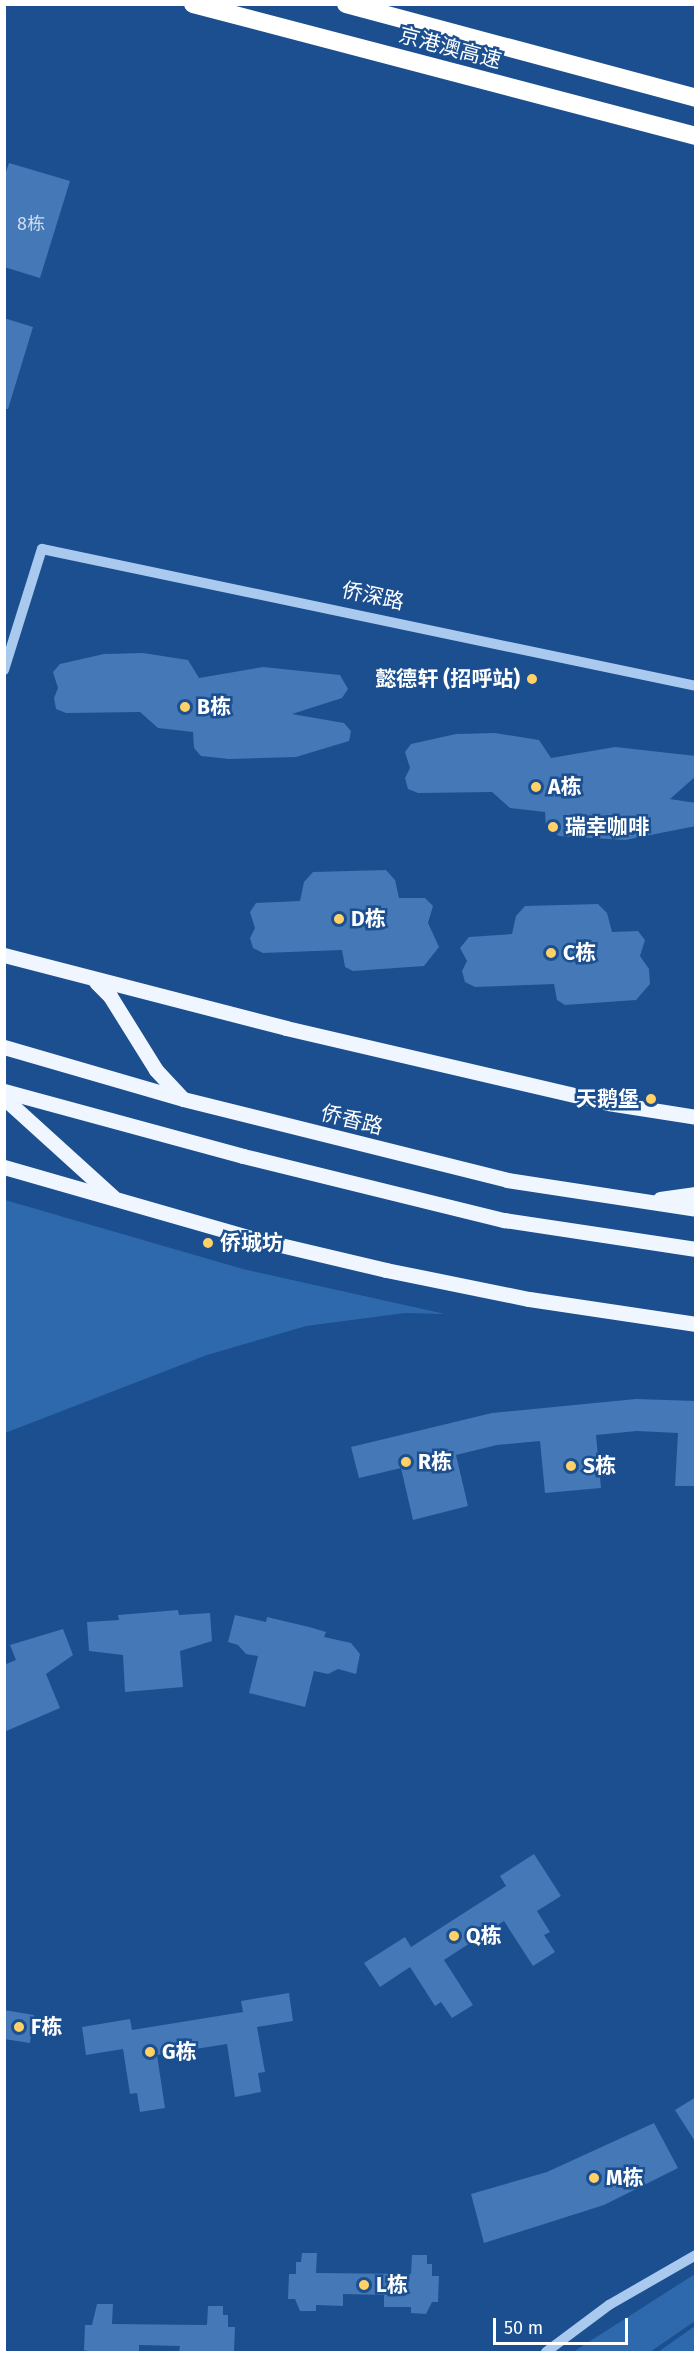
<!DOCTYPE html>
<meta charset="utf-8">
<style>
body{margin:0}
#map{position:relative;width:700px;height:2357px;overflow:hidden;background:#1b4f8f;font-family:"Fira Sans","Noto Sans SC",sans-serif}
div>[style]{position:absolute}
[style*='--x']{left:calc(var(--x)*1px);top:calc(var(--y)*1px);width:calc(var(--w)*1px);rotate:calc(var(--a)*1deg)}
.green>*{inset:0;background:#2e69ad}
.building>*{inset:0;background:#4478b7}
.minor>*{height:10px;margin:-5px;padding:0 5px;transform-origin:5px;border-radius:5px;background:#a9c9ee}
.major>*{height:15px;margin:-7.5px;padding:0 7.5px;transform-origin:7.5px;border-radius:7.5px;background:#f0f6ff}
.highway>*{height:18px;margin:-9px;padding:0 9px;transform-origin:9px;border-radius:9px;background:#fff}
.dots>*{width:16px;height:16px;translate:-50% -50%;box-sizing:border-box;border:3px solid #1b4f8f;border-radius:50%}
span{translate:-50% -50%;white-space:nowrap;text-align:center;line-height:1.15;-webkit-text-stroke:5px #1b4f8f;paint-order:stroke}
.number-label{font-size:18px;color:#d0dded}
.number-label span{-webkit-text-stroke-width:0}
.street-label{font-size:21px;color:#fff}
.poi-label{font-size:21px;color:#fff;font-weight:700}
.right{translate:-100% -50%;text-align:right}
.left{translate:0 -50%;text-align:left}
.frame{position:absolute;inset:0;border:6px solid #fff;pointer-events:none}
.scale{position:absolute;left:493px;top:2318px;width:135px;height:27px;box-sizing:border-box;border:3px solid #fff;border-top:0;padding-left:8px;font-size:18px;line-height:21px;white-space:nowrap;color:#fff;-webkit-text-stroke:4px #1b4f8f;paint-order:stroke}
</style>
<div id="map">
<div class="green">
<div style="clip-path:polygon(5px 1200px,243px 1269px,445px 1314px,405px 1313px,306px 1326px,207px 1355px,5px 1433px)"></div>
<div style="clip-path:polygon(695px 2274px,695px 2321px,650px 2352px,573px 2352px)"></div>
<div style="clip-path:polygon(695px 2326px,695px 2352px,657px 2352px,658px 2352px)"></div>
</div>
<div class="building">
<div style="clip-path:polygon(9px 163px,70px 181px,40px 278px,4px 267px,4px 177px)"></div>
<div style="clip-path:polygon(4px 318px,33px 327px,8px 409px,4px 409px)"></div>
<div style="clip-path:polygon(143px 653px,188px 660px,199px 678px,263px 667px,340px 675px,348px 689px,342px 698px,292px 714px,344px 723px,351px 731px,349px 741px,296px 757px,229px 759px,201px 756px,194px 748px,193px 732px,158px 728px,140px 712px,66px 713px,56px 709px,54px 698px,58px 688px,53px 672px,60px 664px,104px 654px)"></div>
<div style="clip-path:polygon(495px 733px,539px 740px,551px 758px,615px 747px,696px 756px,696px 776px,670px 799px,696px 803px,696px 826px,625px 840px,559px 836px,546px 828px,545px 812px,510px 808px,492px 792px,418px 793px,408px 789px,405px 778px,410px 768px,405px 752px,411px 744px,456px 734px)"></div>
<div style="clip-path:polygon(386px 870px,395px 880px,399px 898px,425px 898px,433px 906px,428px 923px,439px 947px,424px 966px,353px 971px,345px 967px,342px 950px,263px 953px,253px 948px,250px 938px,255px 928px,250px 912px,256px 903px,300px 901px,304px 882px,313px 872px)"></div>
<div style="clip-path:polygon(598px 904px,607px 913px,612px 932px,638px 931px,645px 940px,640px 956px,649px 969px,650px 984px,636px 1000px,565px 1005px,557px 1000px,554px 984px,475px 987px,465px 982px,462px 971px,467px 961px,460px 948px,469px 937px,512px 934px,516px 916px,525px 906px)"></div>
<div style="clip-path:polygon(636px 1399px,696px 1401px,696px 1486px,675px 1486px,678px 1433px,637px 1431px,596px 1435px,601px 1488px,545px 1493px,540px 1441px,497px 1445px,456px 1455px,468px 1506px,413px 1520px,401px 1468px,359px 1478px,351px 1447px,492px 1413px)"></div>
<div style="clip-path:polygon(178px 1610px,179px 1615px,210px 1613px,212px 1641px,180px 1651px,183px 1687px,125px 1692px,123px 1655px,89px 1651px,87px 1622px,119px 1620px,118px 1615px)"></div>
<div style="clip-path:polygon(235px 1615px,266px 1622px,267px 1617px,309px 1627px,326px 1632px,324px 1637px,351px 1643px,360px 1654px,356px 1674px,338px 1669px,328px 1674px,314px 1671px,305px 1707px,249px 1693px,258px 1656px,246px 1654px,238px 1645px,228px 1642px)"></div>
<div style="clip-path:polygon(63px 1629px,73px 1655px,46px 1674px,60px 1708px,4px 1732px,4px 1665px,16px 1660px,10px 1645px)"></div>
<div style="clip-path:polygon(534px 1854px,561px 1896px,537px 1911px,550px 1932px,544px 1935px,555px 1952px,533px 1966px,504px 1921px,444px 1960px,473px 2005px,452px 2018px,441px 2002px,435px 2006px,410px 1967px,380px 1987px,364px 1963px,405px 1937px,411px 1947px,506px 1886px,500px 1876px)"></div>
<div style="clip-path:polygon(289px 1993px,293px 2021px,257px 2027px,265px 2072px,258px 2073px,261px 2092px,235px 2097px,227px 2044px,157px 2055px,165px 2108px,140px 2112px,137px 2093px,130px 2094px,123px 2049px,86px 2055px,82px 2027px,130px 2019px,132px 2030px,243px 2012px,241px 2001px)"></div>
<div style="clip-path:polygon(4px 2010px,34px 2015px,30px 2043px,4px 2039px)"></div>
<div style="clip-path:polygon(696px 2097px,696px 2143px,675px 2110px)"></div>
<div style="clip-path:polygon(654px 2123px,678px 2168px,604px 2205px,484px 2243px,471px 2194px,547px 2172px)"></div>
<div style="clip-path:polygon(302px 2253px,317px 2253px,316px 2273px,411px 2274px,412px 2255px,427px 2255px,427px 2264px,432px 2264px,432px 2276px,439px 2276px,438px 2302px,432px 2302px,426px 2314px,411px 2313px,411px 2307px,384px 2307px,384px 2295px,343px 2294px,343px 2306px,316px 2305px,316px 2311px,300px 2311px,295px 2299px,288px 2299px,289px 2274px,296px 2274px,296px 2262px,301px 2262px)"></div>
<div style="clip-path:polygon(97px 2304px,113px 2304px,112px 2324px,207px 2325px,208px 2306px,223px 2306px,223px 2315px,228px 2315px,228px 2327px,235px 2327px,234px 2352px,179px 2352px,180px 2346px,139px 2345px,139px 2352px,91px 2352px,84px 2350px,85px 2325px,92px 2325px)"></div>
</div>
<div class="minor">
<div style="--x:4;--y:670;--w:127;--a:-72.6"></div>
<div style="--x:42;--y:549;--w:668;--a:11.83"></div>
<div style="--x:546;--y:2352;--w:79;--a:-36.7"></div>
<div style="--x:609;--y:2305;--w:100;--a:-29.9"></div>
</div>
<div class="major">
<div style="--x:4;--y:955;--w:291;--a:14.5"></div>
<div style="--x:286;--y:1028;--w:331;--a:13.1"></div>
<div style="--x:608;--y:1103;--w:89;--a:9"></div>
<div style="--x:96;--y:982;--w:20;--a:45"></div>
<div style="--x:110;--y:996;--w:87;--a:58.1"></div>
<div style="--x:156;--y:1070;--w:37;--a:47"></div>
<div style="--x:4;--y:1047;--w:186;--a:16.2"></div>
<div style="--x:183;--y:1099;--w:334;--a:14"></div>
<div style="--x:507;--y:1180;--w:191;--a:8.7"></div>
<div style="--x:4;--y:1091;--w:248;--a:15.2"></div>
<div style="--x:243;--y:1156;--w:269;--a:13.8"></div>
<div style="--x:504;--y:1220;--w:194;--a:8.6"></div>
<div style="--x:4;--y:1098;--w:147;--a:42.2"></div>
<div style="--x:4;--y:1167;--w:257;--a:16"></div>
<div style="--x:251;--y:1238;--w:139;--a:13.3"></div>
<div style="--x:386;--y:1270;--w:146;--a:11.5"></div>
<div style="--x:529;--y:1299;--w:169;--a:8.5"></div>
<div style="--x:660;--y:1199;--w:36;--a:-8"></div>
</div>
<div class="highway">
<div style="--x:193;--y:4;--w:520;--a:14.7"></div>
<div style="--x:346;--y:4;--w:362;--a:15"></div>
</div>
<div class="dots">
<div style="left:532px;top:679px;background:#ffd166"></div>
<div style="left:185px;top:707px;background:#ffd166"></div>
<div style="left:536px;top:787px;background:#ffd166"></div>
<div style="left:553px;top:827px;background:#ffd166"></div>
<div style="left:339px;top:919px;background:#ffd166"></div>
<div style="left:551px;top:953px;background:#ffd166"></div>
<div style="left:651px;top:1099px;background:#ffd166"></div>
<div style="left:208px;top:1243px;background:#ffd166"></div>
<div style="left:406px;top:1462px;background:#ffd166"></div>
<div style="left:571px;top:1466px;background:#ffd166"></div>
<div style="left:454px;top:1936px;background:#ffd166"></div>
<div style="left:19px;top:2027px;background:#ffd166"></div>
<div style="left:150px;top:2052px;background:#ffd166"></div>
<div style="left:594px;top:2178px;background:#ffd166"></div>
<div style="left:364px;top:2285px;background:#ffd166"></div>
</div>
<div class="number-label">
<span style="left:31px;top:224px">8栋</span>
</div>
<div class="street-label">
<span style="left:450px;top:48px;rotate:15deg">京港澳高速</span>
<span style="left:373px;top:596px;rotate:12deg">侨深路</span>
<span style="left:352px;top:1120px;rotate:14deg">侨香路</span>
</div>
<div class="poi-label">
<span class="right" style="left:520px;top:679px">懿德轩 (招呼站)</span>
<span class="left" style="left:197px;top:707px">B栋</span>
<span class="left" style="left:548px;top:787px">A栋</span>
<span class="left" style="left:565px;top:827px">瑞幸咖啡</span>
<span class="left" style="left:351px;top:919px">D栋</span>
<span class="left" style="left:563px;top:953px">C栋</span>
<span class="right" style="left:639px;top:1099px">天鹅堡</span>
<span class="left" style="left:220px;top:1243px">侨城坊</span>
<span class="left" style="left:418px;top:1462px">R栋</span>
<span class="left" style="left:583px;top:1466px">S栋</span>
<span class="left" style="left:466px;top:1936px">Q栋</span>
<span class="left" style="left:31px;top:2027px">F栋</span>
<span class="left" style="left:162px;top:2052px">G栋</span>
<span class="left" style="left:606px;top:2178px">M栋</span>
<span class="left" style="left:376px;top:2285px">L栋</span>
</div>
<div class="frame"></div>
<div class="scale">50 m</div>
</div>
